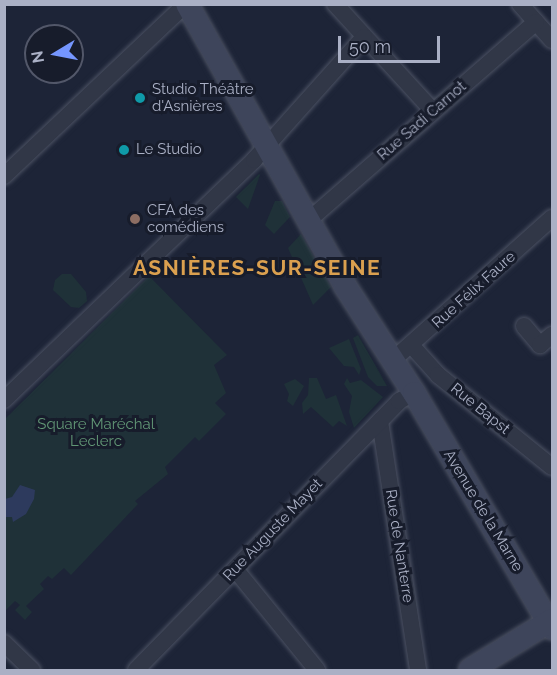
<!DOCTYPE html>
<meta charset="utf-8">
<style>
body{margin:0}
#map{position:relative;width:557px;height:675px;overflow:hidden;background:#1d2437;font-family:Raleway,sans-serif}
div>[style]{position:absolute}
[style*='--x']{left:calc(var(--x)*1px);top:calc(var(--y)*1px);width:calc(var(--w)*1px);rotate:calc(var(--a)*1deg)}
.green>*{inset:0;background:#1f3138}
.water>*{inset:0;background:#2d3a5d}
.roads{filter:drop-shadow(0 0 2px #4b5162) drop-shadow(0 0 2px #4b5162)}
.street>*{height:16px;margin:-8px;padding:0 8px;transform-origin:8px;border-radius:8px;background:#313747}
.secondary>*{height:22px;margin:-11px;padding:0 11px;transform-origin:11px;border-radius:11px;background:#3e455b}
.dots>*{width:16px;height:16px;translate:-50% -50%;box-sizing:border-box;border:3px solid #171c2b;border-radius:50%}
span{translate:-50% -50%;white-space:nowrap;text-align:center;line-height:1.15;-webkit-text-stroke:6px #171c2b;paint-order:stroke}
.poi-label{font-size:15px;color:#aab0c5}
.left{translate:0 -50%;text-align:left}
.street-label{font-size:15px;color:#aab0c5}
.park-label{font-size:15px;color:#619675}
.district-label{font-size:21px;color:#dba04f;font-weight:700;letter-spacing:1.5px}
.frame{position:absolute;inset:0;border:6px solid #aab0c5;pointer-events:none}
.north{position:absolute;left:24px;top:24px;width:60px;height:60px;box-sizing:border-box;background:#171c2b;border:2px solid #525769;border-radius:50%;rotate:260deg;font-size:16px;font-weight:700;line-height:24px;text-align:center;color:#aab0c5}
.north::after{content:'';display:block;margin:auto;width:21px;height:27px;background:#7596ff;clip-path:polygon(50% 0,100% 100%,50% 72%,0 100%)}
.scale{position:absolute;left:338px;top:36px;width:102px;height:27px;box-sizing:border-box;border:3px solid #aab0c5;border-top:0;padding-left:8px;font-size:18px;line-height:21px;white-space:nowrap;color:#aab0c5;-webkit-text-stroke:4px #171c2b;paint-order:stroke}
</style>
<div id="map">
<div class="green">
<div style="clip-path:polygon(259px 174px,260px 175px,248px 209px,236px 197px)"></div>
<div style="clip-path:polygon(275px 201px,282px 201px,290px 217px,274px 234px,265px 225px)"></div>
<div style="clip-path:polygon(301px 234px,331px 287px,313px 305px,288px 248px)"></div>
<div style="clip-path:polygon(62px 274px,71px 274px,86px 292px,87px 301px,79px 308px,71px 307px,53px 290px,55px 280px)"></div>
<div style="clip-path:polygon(149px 276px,227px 355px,214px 365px,226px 393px,215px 403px,226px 414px,199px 441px,195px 437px,165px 467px,168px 474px,135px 501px,138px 504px,71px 575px,64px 568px,52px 579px,48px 576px,40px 584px,44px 589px,26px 606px,32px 612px,25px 620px,15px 610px,20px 605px,15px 601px,5px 611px,5px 419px)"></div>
<div style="clip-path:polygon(358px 335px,387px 386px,377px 386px,368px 377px,353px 338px)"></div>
<div style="clip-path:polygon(349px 339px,361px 369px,359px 375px,354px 367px,344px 366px,329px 348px)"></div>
<div style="clip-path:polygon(309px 378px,317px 378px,326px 399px,336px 395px,347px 426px,339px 421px,333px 427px,311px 407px,303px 414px,302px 403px,308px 395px)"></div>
<div style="clip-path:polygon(347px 378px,350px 383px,361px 380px,383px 397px,354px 428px,349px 412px,352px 396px,344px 384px)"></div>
<div style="clip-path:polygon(295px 379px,304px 386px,293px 406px,287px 401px,289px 394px,284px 384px)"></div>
</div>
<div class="water">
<div style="clip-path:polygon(20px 485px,35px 490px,34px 499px,26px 514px,13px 522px,12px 517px,5px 517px,5px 499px,12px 497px)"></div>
</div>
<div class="roads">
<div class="street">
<div style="--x:335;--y:4;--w:145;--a:47.5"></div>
<div style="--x:520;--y:4;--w:48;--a:48.4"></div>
<div style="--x:4;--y:176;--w:250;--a:-43.4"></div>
<div style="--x:309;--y:220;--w:301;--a:-41.1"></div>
<div style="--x:524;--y:326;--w:25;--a:50"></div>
<div style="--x:540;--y:345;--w:16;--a:-40"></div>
<div style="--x:412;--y:346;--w:39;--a:48"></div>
<div style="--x:438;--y:375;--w:146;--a:38.9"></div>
<div style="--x:393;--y:360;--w:213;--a:-41.8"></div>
<div style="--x:4;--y:400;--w:347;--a:-43.8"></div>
<div style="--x:254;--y:160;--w:165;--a:-48.2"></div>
<div style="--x:380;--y:421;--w:252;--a:81.3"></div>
<div style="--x:235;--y:569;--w:130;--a:50.9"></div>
<div style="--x:4;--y:643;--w:39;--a:44"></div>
<div style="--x:136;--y:670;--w:376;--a:-45.6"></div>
<div style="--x:399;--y:401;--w:17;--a:-28"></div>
</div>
<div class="secondary">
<div style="--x:187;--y:4;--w:323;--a:60.7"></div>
<div style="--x:345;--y:286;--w:127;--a:57.2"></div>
<div style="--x:414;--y:393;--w:273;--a:59.6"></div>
<div style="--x:470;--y:670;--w:96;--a:-31.4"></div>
</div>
</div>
<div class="dots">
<div style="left:140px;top:98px;background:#0f9aa8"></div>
<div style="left:124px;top:150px;background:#0f9aa8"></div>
<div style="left:135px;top:219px;background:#8d6e63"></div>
</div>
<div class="poi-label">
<span class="left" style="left:152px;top:98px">Studio Théâtre<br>d'Asnières</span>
<span class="left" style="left:136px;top:150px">Le Studio</span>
<span class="left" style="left:147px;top:219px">CFA des<br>comédiens</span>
</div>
<div class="street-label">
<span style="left:422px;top:121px;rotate:-41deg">Rue Sadi Carnot</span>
<span style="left:474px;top:290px;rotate:-42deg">Rue Félix Faure</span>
<span style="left:480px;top:409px;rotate:39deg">Rue Bapst</span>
<span style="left:483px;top:511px;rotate:59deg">Avenue de la Marne</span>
<span style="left:273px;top:530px;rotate:-46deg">Rue Auguste Mayet</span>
<span style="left:399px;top:546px;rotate:81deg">Rue de Nanterre</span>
</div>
<div class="park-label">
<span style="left:96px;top:433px">Square Maréchal<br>Leclerc</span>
</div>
<div class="district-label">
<span style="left:257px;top:268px">ASNIÈRES-SUR-SEINE</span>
</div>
<div class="frame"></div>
<div class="north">N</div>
<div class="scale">50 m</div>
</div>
